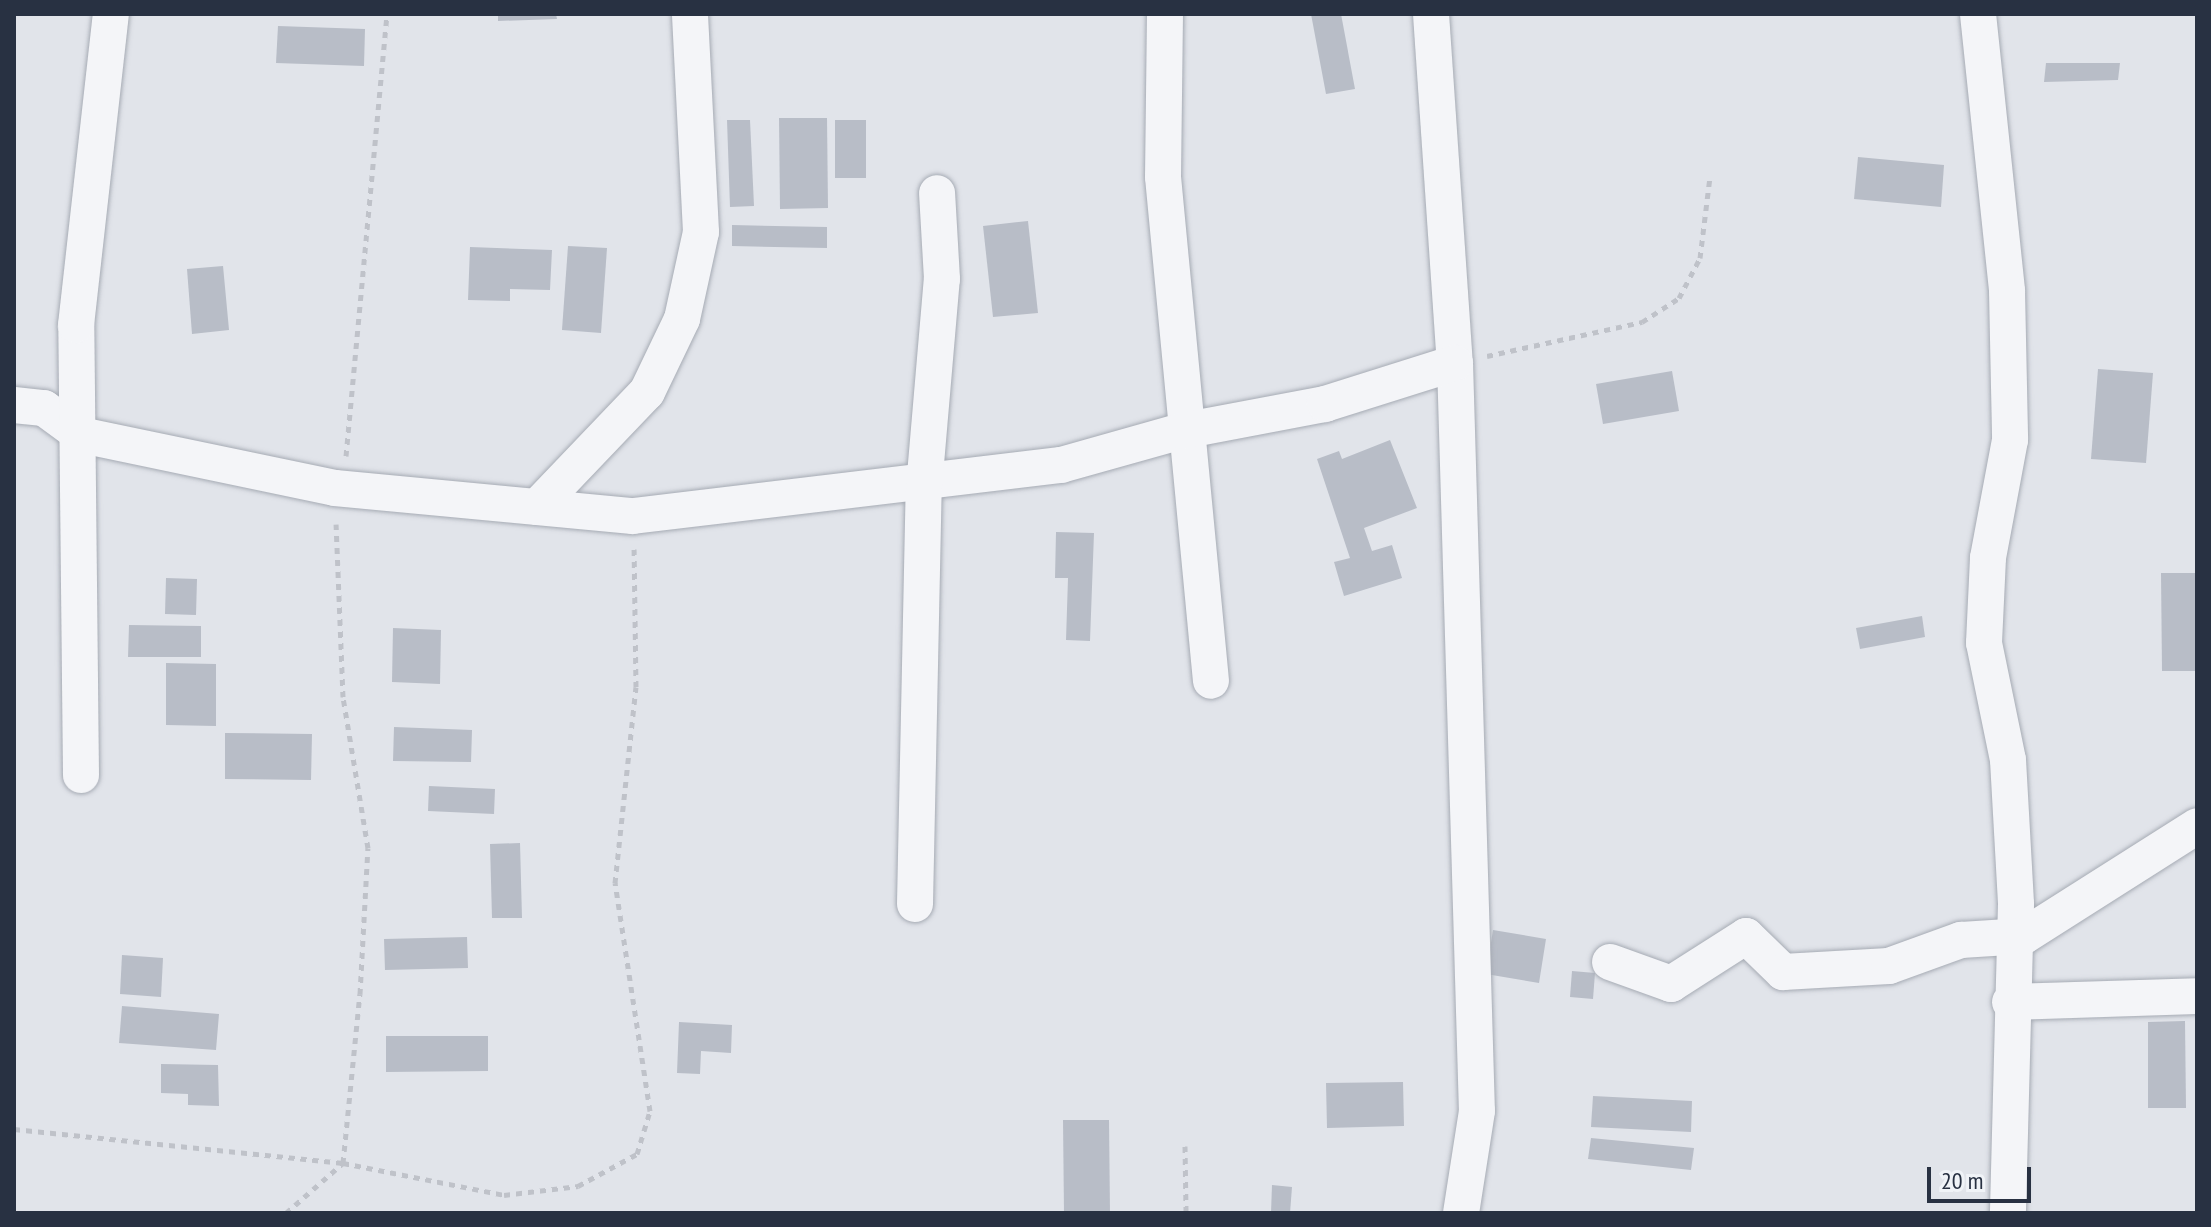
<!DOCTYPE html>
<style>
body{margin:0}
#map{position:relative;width:2211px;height:1227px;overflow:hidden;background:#e1e4ea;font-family:"PT Sans Narrow",sans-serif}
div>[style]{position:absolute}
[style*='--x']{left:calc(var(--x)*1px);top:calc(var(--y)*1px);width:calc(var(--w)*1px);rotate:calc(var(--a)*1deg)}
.building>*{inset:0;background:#b8bdc7}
.path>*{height:5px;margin-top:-2.5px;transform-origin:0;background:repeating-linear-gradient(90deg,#bfc2c9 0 6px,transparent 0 12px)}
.roads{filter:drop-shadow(0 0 2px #a6abb4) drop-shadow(0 0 2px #a6abb4)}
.minor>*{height:36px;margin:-18px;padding:0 18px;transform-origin:18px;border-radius:18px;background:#f4f5f8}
span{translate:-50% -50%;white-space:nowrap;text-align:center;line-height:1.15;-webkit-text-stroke:8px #f0f3f7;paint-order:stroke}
.frame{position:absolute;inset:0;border:16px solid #283142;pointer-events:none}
.scale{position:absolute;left:1927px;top:1167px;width:104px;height:36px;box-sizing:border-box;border:4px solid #283142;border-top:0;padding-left:10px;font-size:24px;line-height:28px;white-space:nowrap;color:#283142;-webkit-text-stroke:6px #f0f3f7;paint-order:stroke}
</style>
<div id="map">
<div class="building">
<div style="clip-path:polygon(498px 14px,556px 14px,557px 19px,498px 21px)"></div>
<div style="clip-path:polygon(1311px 14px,1341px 14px,1355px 89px,1326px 94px)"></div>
<div style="clip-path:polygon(278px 26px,365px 29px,364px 66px,276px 63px)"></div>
<div style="clip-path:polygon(2046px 63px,2120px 63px,2118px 80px,2044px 82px)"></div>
<div style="clip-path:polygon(779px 118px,827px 118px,828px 208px,780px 209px)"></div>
<div style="clip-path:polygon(727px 120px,750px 120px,754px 206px,730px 207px)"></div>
<div style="clip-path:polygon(835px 120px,866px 120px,866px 178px,835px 178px)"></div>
<div style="clip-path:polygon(1858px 157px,1944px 165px,1941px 207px,1854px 199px)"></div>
<div style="clip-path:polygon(1028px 221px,1038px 313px,993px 317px,983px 226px)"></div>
<div style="clip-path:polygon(732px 225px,827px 227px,827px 248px,732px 246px)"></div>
<div style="clip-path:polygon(568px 246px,607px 248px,601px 333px,562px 330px)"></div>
<div style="clip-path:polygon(470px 247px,552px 250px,550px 290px,510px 289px,510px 301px,468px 300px)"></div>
<div style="clip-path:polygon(223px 266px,229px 330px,192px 334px,187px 269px)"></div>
<div style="clip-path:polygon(2098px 369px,2153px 373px,2146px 463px,2091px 459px)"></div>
<div style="clip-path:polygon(1672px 371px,1679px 411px,1603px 424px,1596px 384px)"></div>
<div style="clip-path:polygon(1390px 440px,1417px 508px,1364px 528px,1372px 551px,1392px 545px,1402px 578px,1344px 596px,1334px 562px,1350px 558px,1317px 459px,1339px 451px,1342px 459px)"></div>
<div style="clip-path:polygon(1056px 532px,1094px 533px,1090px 641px,1066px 640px,1068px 578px,1055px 578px)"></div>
<div style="clip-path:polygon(2161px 573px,2197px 573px,2197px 671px,2162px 671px)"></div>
<div style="clip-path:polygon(166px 578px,197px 579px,196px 615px,165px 614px)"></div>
<div style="clip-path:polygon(1922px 616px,1925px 637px,1860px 649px,1856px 628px)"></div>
<div style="clip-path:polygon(129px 625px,201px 626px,201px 657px,128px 657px)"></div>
<div style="clip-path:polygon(393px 628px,441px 630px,440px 684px,392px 682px)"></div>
<div style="clip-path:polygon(166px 663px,216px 664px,216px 726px,166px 725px)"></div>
<div style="clip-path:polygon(394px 727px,472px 730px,471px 762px,393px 761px)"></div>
<div style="clip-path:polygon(225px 733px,312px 734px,311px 780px,225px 779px)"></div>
<div style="clip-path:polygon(429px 786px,495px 789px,494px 814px,428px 811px)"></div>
<div style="clip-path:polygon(520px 843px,522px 918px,492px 918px,490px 844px)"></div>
<div style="clip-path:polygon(1493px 930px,1546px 939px,1539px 983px,1486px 974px)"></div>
<div style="clip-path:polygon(467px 937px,468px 968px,385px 970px,384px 939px)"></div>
<div style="clip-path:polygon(122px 955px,163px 958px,161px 997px,120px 994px)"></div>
<div style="clip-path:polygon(1572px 971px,1595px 973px,1593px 999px,1570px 997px)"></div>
<div style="clip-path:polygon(122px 1006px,219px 1014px,216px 1050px,119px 1043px)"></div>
<div style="clip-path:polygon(2185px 1021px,2186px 1108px,2148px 1108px,2148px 1022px)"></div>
<div style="clip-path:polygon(679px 1022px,732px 1025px,731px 1053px,701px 1051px,700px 1074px,677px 1073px)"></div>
<div style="clip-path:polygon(386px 1036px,488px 1036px,488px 1071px,386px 1072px)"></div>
<div style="clip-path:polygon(161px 1064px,218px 1065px,219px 1106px,188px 1105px,188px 1094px,161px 1093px)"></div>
<div style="clip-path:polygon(1403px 1082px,1404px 1126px,1327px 1128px,1326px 1083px)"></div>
<div style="clip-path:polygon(1593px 1096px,1692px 1101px,1691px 1132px,1591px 1127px)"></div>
<div style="clip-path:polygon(1063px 1120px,1109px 1120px,1110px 1213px,1064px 1213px)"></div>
<div style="clip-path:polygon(1591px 1138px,1694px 1148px,1691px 1170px,1588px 1159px)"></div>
<div style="clip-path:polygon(1272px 1185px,1292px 1187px,1290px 1213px,1271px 1213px)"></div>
</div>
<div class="path">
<div style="--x:1487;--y:356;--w:159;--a:-12.4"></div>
<div style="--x:1642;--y:322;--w:44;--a:-33"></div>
<div style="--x:1679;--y:298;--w:45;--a:-62.3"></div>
<div style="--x:1700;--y:258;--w:83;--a:-83"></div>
<div style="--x:346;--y:456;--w:444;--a:-84.7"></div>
<div style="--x:14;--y:1129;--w:331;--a:5.9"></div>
<div style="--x:343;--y:1163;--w:164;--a:11.2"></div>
<div style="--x:504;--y:1195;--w:75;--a:-6.9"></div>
<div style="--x:578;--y:1186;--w:67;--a:-28.5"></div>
<div style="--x:637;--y:1154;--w:45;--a:-73.2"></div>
<div style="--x:650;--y:1111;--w:231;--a:-98.7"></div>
<div style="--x:615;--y:883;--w:197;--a:-83.9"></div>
<div style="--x:636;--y:687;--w:138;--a:-90.8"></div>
<div style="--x:1185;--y:1146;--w:67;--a:89.1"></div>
<div style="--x:286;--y:1213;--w:76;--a:-41.3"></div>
<div style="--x:343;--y:1163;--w:170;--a:-84.3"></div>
<div style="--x:360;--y:994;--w:146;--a:-86.9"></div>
<div style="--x:368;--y:848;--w:153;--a:-99.4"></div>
<div style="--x:343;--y:697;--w:173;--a:-92.3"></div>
</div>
<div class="roads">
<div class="minor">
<div style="--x:1165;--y:14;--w:163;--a:90.7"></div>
<div style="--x:1163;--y:177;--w:506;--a:84.56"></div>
<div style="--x:1431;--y:14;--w:350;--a:86.1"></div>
<div style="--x:1455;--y:363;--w:748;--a:88.32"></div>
<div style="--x:1477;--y:1111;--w:103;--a:98.9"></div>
<div style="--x:1978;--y:14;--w:279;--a:84"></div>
<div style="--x:2007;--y:291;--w:149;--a:88.8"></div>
<div style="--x:2010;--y:440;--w:120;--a:100.6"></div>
<div style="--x:1988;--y:558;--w:85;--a:92.7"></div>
<div style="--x:1984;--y:643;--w:119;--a:78.4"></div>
<div style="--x:2008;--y:760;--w:144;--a:86.8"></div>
<div style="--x:2016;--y:904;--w:309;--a:91.5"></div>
<div style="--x:14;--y:405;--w:30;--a:6"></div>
<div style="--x:44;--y:408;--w:46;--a:36.1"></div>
<div style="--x:81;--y:435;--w:259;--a:11.8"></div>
<div style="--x:335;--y:488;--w:299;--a:5.4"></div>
<div style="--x:633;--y:516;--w:431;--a:-6.8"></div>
<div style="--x:1061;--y:465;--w:126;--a:-15.7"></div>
<div style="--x:1182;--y:431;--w:146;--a:-10.7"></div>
<div style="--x:1325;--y:404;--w:136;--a:-17.5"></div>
<div style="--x:537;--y:507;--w:159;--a:-46.3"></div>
<div style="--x:647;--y:392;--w:81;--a:-64.4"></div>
<div style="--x:682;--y:319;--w:89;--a:-77.7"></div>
<div style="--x:701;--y:232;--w:218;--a:-92.9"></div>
<div style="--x:81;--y:775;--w:450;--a:-90.6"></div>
<div style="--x:76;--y:325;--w:313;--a:-83.6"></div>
<div style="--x:915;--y:904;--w:417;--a:-88.8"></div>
<div style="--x:924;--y:487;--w:209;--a:-85.1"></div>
<div style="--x:942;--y:279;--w:86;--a:-93.3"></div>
<div style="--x:1610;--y:962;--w:65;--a:19.8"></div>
<div style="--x:1671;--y:984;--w:89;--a:-32.6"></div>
<div style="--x:1746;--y:936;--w:52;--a:44.2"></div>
<div style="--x:1783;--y:972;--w:106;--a:-3.2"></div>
<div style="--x:1889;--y:966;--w:77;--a:-19.9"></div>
<div style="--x:1961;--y:940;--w:63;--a:-3.6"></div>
<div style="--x:2024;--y:936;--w:205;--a:-32.4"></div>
<div style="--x:2010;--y:1002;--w:187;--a:-1.8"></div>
</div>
</div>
<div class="frame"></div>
<div class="scale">20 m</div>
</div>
